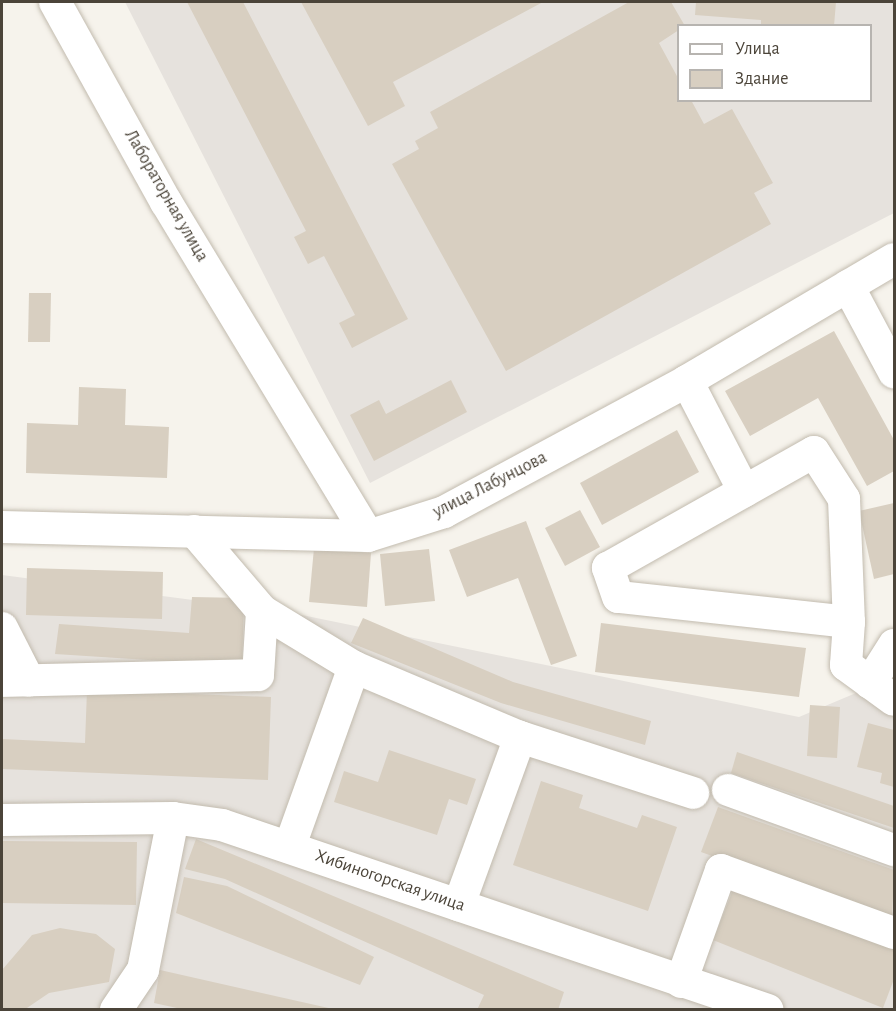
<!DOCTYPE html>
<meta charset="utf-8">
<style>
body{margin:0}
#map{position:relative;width:896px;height:1011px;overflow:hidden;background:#f6f3ec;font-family:"Alegreya Sans",sans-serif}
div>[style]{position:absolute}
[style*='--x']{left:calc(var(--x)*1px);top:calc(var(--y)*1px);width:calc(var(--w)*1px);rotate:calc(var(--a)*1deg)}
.industrial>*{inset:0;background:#e6e2dd}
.building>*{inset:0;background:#d8cfc1}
.roads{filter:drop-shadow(0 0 2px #c2bbae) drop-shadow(0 0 2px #c2bbae)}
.minor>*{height:32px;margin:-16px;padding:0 16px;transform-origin:16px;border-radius:16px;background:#fff}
span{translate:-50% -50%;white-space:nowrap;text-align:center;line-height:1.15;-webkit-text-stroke:5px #fff;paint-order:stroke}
.street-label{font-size:18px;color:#4b4439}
.frame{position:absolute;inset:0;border:3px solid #4b4439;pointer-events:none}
.legend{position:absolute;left:677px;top:24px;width:195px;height:78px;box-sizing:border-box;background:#fff;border:2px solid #b7b4b0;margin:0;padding:8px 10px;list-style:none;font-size:18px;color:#4b4439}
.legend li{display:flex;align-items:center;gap:12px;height:30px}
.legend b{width:30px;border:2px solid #b7b4b0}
</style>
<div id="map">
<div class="industrial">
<div style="clip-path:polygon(evenodd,125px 2px,894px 2px,894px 213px,370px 483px,125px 2px,678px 26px,870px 26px,870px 100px,678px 100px,678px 26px)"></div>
<div style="clip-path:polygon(2px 575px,292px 613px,799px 717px,894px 677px,894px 1009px,2px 1010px)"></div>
</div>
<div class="building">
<div style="clip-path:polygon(187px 2px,243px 2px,408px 319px,352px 348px,339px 323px,355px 315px,324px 256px,308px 264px,294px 237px,306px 231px)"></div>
<div style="clip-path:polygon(301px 2px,543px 2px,393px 82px,405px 106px,368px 126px)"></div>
<div style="clip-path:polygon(629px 2px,671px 2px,685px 26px,659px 43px,678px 78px,678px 100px,691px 100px,704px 124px,732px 109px,773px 183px,754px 193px,771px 224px,506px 371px,392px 164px,419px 149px,415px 141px,438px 128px,430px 112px)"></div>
<div style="clip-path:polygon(696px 2px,836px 2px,834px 26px,761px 26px,761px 20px,695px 15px)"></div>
<div style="clip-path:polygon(29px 293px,51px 293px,50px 342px,28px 342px)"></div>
<div style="clip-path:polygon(834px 331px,894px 440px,894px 471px,867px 486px,818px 398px,750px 436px,725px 391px)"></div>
<div style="clip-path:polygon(451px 380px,467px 412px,374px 461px,350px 415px,379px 400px,386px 414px)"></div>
<div style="clip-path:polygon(79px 387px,126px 389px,125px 425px,169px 427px,167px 478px,26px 473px,27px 423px,78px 425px)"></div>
<div style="clip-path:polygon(677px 430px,699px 472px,602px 525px,580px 483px)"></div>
<div style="clip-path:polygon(894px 503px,894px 574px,874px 579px,859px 511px)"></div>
<div style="clip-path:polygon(580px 510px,600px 547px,565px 566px,545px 528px)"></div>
<div style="clip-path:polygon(526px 521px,577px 656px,551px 665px,518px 578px,467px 597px,449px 550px)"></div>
<div style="clip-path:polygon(314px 548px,371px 553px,367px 607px,309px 602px)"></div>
<div style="clip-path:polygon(429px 549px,435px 601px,385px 606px,380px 554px)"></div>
<div style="clip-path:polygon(27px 568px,163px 572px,162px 619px,26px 615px)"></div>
<div style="clip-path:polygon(192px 597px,244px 598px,242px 666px,55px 654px,59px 624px,189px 633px)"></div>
<div style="clip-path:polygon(363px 618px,513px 682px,651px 721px,645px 745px,501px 703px,351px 643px)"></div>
<div style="clip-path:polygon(601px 623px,806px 648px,799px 697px,595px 672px)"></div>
<div style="clip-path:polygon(87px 690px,271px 697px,268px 780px,2px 769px,2px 739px,85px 743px)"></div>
<div style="clip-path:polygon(810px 705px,840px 707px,837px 758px,807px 756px)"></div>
<div style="clip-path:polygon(868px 723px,894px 730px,894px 787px,880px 783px,882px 773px,857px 767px)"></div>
<div style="clip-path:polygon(389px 750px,476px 779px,467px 805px,449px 799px,437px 835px,334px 802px,344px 771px,378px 782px)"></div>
<div style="clip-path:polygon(737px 752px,894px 806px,894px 828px,731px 773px)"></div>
<div style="clip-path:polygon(541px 781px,583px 795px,579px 808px,637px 828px,642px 815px,677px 827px,648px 911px,513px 865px)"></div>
<div style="clip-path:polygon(718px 807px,894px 870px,892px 921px,701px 852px)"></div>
<div style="clip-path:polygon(196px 839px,564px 992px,558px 1010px,477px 1010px,484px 995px,225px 879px,185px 869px)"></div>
<div style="clip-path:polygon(2px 841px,137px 842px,136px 905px,2px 903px)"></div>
<div style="clip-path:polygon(184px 877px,227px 886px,374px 957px,360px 985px,176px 913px)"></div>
<div style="clip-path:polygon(735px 885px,894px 949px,894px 979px,883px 1008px,713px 940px)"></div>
<div style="clip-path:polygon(60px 928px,96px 934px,115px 949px,109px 982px,49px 993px,24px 1010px,2px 1010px,2px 970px,32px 935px)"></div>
<div style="clip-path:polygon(160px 970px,333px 1009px,332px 1010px,186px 1010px,154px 1003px)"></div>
</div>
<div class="roads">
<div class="minor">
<div style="--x:55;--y:2;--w:229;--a:61"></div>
<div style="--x:166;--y:202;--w:390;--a:58.8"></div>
<div style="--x:848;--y:286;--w:98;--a:61.9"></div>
<div style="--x:687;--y:381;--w:124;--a:62.6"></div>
<div style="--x:2;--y:527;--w:366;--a:1.4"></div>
<div style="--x:368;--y:536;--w:80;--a:-17.5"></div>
<div style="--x:444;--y:512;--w:276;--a:-28.3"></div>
<div style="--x:687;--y:381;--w:240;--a:-30.5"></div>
<div style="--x:194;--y:531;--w:105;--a:49.6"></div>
<div style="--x:262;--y:611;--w:108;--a:31.3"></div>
<div style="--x:354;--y:667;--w:190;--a:109.7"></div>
<div style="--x:849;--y:622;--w:232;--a:-173.8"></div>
<div style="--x:618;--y:597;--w:31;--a:-109"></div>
<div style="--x:608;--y:568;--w:236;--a:-29.4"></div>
<div style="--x:814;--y:452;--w:56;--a:57.4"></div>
<div style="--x:844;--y:499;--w:123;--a:87.7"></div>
<div style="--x:849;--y:622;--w:43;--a:94"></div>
<div style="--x:846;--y:665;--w:59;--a:36.1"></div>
<div style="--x:2;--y:628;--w:59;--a:63"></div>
<div style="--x:354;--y:667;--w:180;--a:22.9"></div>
<div style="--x:520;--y:737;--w:179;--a:110"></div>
<div style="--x:2;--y:681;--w:256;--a:-1.3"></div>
<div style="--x:258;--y:675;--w:64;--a:-86.4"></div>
<div style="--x:870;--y:683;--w:45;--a:-57.7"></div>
<div style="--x:520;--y:737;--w:182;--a:17.9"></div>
<div style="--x:728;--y:790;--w:177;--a:19.9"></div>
<div style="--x:2;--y:820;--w:171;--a:-0.7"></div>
<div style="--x:173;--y:818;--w:49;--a:8.1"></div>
<div style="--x:222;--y:825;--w:576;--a:18.72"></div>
<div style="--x:681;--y:982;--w:119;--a:-70.3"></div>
<div style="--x:721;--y:870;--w:184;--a:20"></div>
<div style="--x:116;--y:1010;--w:48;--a:-56"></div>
<div style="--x:143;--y:970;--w:155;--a:-78.8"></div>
</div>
</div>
<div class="street-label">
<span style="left:166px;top:196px;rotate:60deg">Лабораторная улица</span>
<span style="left:490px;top:485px;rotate:-27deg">улица Лабунцова</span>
<span style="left:390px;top:881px;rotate:19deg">Хибиногорская улица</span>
</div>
<div class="frame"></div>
<ul class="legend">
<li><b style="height:8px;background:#fff"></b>Улица</li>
<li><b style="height:16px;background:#d8cfc1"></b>Здание</li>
</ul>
</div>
